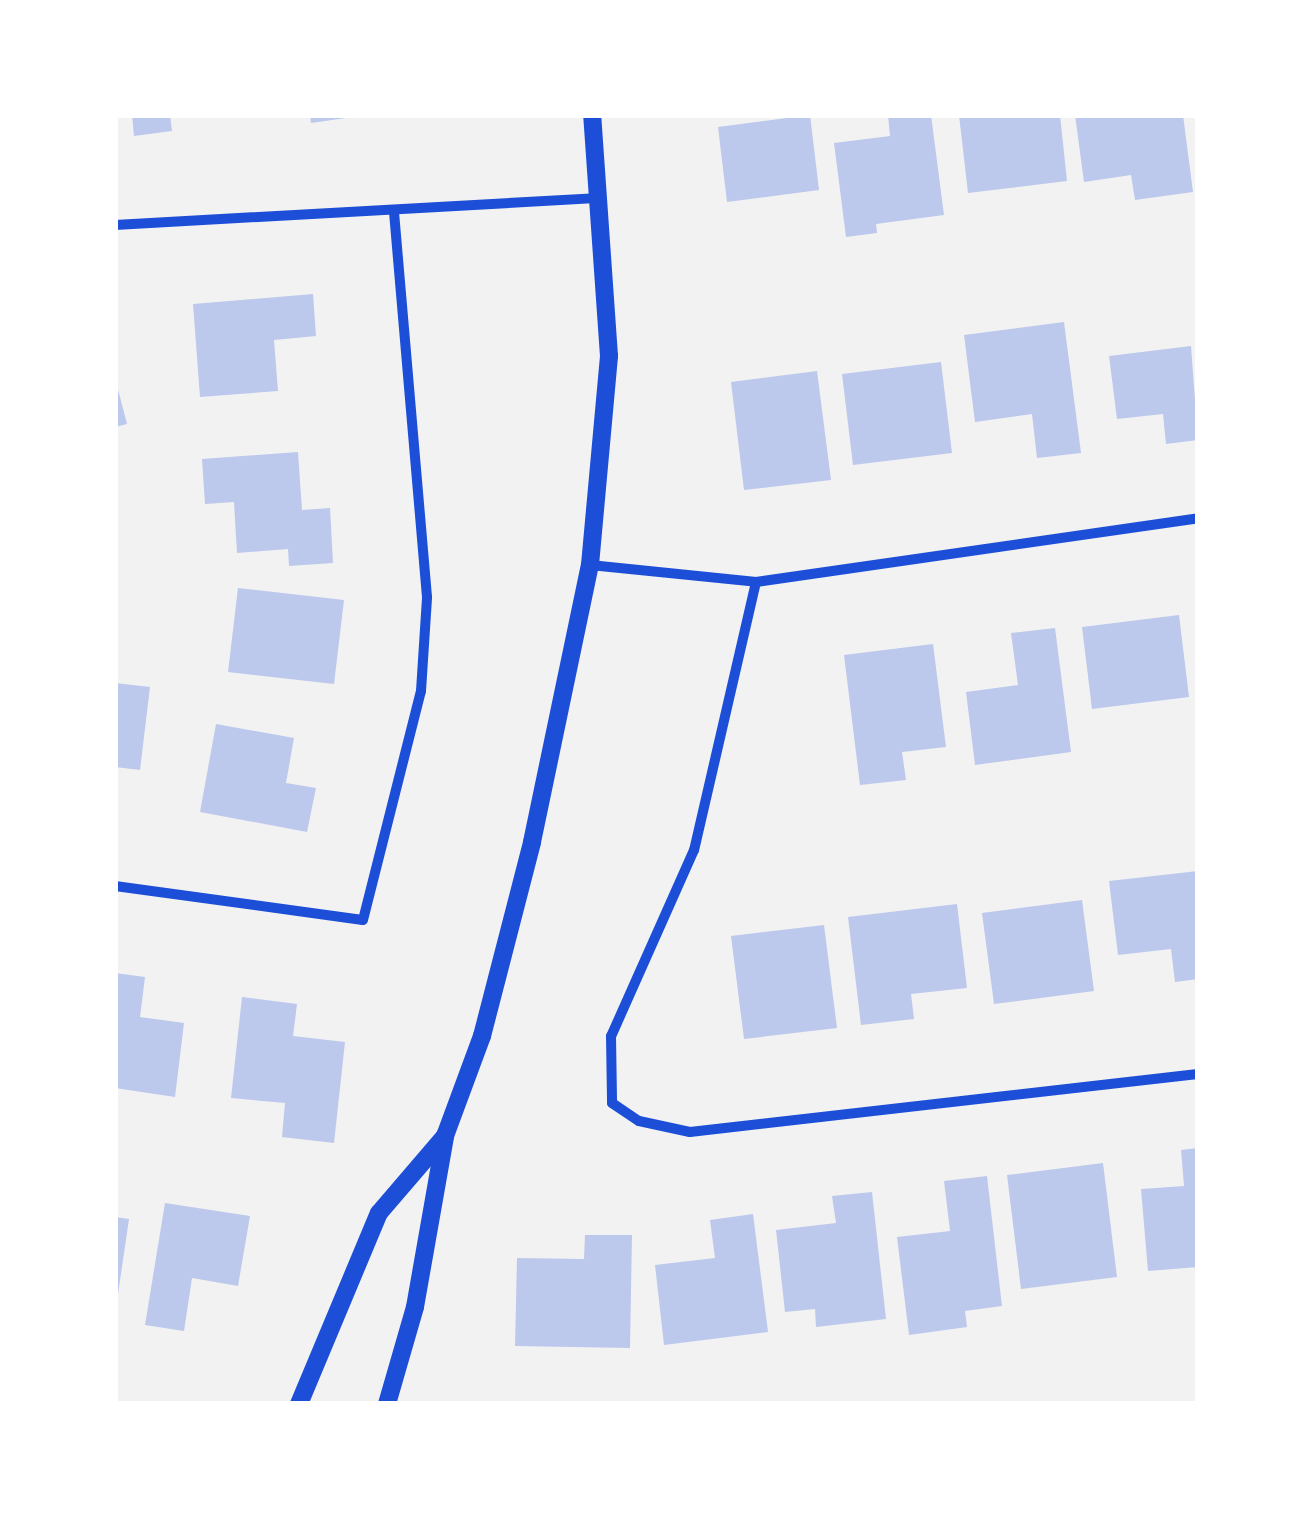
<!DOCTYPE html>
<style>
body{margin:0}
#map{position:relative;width:1313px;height:1519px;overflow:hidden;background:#f2f2f2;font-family:"Sofia Sans Condensed",sans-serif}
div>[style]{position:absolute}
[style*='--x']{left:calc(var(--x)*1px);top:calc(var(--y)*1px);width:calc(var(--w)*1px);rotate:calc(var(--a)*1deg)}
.building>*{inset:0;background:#bdc9ec}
.minor>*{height:10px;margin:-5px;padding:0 5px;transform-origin:5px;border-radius:5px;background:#1d4ed8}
.tertiary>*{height:18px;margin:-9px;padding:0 9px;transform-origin:9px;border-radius:9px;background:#1d4ed8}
span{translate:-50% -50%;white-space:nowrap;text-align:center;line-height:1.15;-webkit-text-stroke:8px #fff;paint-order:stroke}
.frame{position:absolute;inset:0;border:118px solid #fff;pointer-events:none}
</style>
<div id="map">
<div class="building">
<div style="clip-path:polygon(132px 115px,170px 115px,172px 131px,134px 136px)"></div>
<div style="clip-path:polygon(310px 115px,353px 115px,353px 117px,311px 123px)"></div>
<div style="clip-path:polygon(810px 115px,819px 190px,727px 202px,718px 127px)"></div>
<div style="clip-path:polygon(888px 115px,931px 115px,944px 215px,876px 224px,877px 233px,846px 237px,834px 143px,890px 136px)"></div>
<div style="clip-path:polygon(959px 115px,1060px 115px,1067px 181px,968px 193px)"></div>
<div style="clip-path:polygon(1075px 115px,1183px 115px,1193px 192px,1135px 200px,1131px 175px,1084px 182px)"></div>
<div style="clip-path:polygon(313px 294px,316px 336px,274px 340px,278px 391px,200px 397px,193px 304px)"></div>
<div style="clip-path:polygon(1064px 322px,1081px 453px,1037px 458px,1032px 414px,975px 422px,964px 335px)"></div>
<div style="clip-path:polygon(1191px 346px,1198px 440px,1166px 444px,1163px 414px,1117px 419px,1109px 356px)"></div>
<div style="clip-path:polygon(941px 362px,952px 453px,853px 465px,842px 374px)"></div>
<div style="clip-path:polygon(817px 371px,831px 480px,744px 490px,731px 382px)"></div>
<div style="clip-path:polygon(115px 378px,127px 424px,115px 427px)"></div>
<div style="clip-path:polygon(298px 452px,302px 510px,330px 508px,333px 563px,289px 566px,288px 549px,237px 553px,234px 502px,205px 504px,202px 459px)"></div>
<div style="clip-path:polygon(238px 588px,344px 600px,334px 684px,228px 672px)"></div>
<div style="clip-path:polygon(1179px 615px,1189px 697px,1092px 709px,1082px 627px)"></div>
<div style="clip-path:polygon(1055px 628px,1071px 752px,975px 765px,966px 692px,1018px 685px,1011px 633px)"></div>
<div style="clip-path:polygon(933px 644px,946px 747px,902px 752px,906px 780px,860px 785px,844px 655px)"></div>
<div style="clip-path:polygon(115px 683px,150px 687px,140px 770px,115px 767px)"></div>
<div style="clip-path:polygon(216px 724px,294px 738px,286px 783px,316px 788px,307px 832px,200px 812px)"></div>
<div style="clip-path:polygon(1198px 871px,1198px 979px,1175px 982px,1171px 949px,1118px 955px,1109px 881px)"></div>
<div style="clip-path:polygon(1082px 900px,1094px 991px,994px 1004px,982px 913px)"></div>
<div style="clip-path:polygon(957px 904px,967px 988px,911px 994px,914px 1019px,861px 1025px,848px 917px)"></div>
<div style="clip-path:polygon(824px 925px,837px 1028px,744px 1039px,731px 936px)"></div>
<div style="clip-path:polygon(115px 973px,145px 977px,140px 1017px,184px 1023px,175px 1097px,115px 1088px)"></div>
<div style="clip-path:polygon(242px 997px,297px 1004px,293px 1036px,345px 1042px,334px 1143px,282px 1137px,285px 1103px,231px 1098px)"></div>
<div style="clip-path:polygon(1198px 1148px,1198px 1267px,1148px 1271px,1141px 1189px,1184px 1186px,1181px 1150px)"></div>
<div style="clip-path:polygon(1103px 1163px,1117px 1277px,1021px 1289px,1007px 1175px)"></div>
<div style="clip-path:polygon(987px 1176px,1002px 1306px,965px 1311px,967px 1327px,909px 1335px,897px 1237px,950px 1231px,944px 1181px)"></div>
<div style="clip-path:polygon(872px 1192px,886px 1319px,816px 1327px,815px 1309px,785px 1312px,776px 1230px,836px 1223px,832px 1196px)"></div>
<div style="clip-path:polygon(165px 1203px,250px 1216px,238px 1286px,192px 1278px,184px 1331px,145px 1325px)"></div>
<div style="clip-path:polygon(753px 1214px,768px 1332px,664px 1345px,655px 1265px,715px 1258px,710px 1220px)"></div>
<div style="clip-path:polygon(115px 1217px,129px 1219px,117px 1301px,115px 1300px)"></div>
<div style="clip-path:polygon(585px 1235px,632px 1235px,630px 1348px,515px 1346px,517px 1258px,584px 1259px)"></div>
</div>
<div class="minor">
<div style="--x:115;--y:225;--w:486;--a:-3.2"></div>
<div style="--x:590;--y:565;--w:167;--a:5.8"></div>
<div style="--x:756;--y:582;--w:447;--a:-8.2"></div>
<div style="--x:756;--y:582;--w:275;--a:103"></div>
<div style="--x:694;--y:850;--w:204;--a:114"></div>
<div style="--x:611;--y:1036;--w:67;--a:89.1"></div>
<div style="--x:612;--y:1103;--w:32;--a:34"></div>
<div style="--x:639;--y:1121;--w:52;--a:12.2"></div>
<div style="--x:690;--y:1132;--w:511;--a:-6.51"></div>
<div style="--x:115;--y:886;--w:250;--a:7.8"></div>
<div style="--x:363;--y:920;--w:236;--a:-75.8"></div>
<div style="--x:421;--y:691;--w:94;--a:-86.3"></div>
<div style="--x:427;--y:597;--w:388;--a:-94.9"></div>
</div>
<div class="tertiary">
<div style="--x:299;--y:1404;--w:207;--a:-67.3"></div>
<div style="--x:379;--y:1213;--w:101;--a:-49.4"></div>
<div style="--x:387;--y:1404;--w:101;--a:-73.9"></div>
<div style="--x:415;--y:1307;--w:174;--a:-80"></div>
<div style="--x:445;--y:1136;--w:107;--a:-69.7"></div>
<div style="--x:482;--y:1036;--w:200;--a:-75.5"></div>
<div style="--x:532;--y:842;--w:283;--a:-78.2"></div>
<div style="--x:590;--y:565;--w:210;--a:-84.8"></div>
<div style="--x:609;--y:356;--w:242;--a:-94"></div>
</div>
<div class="frame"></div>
</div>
